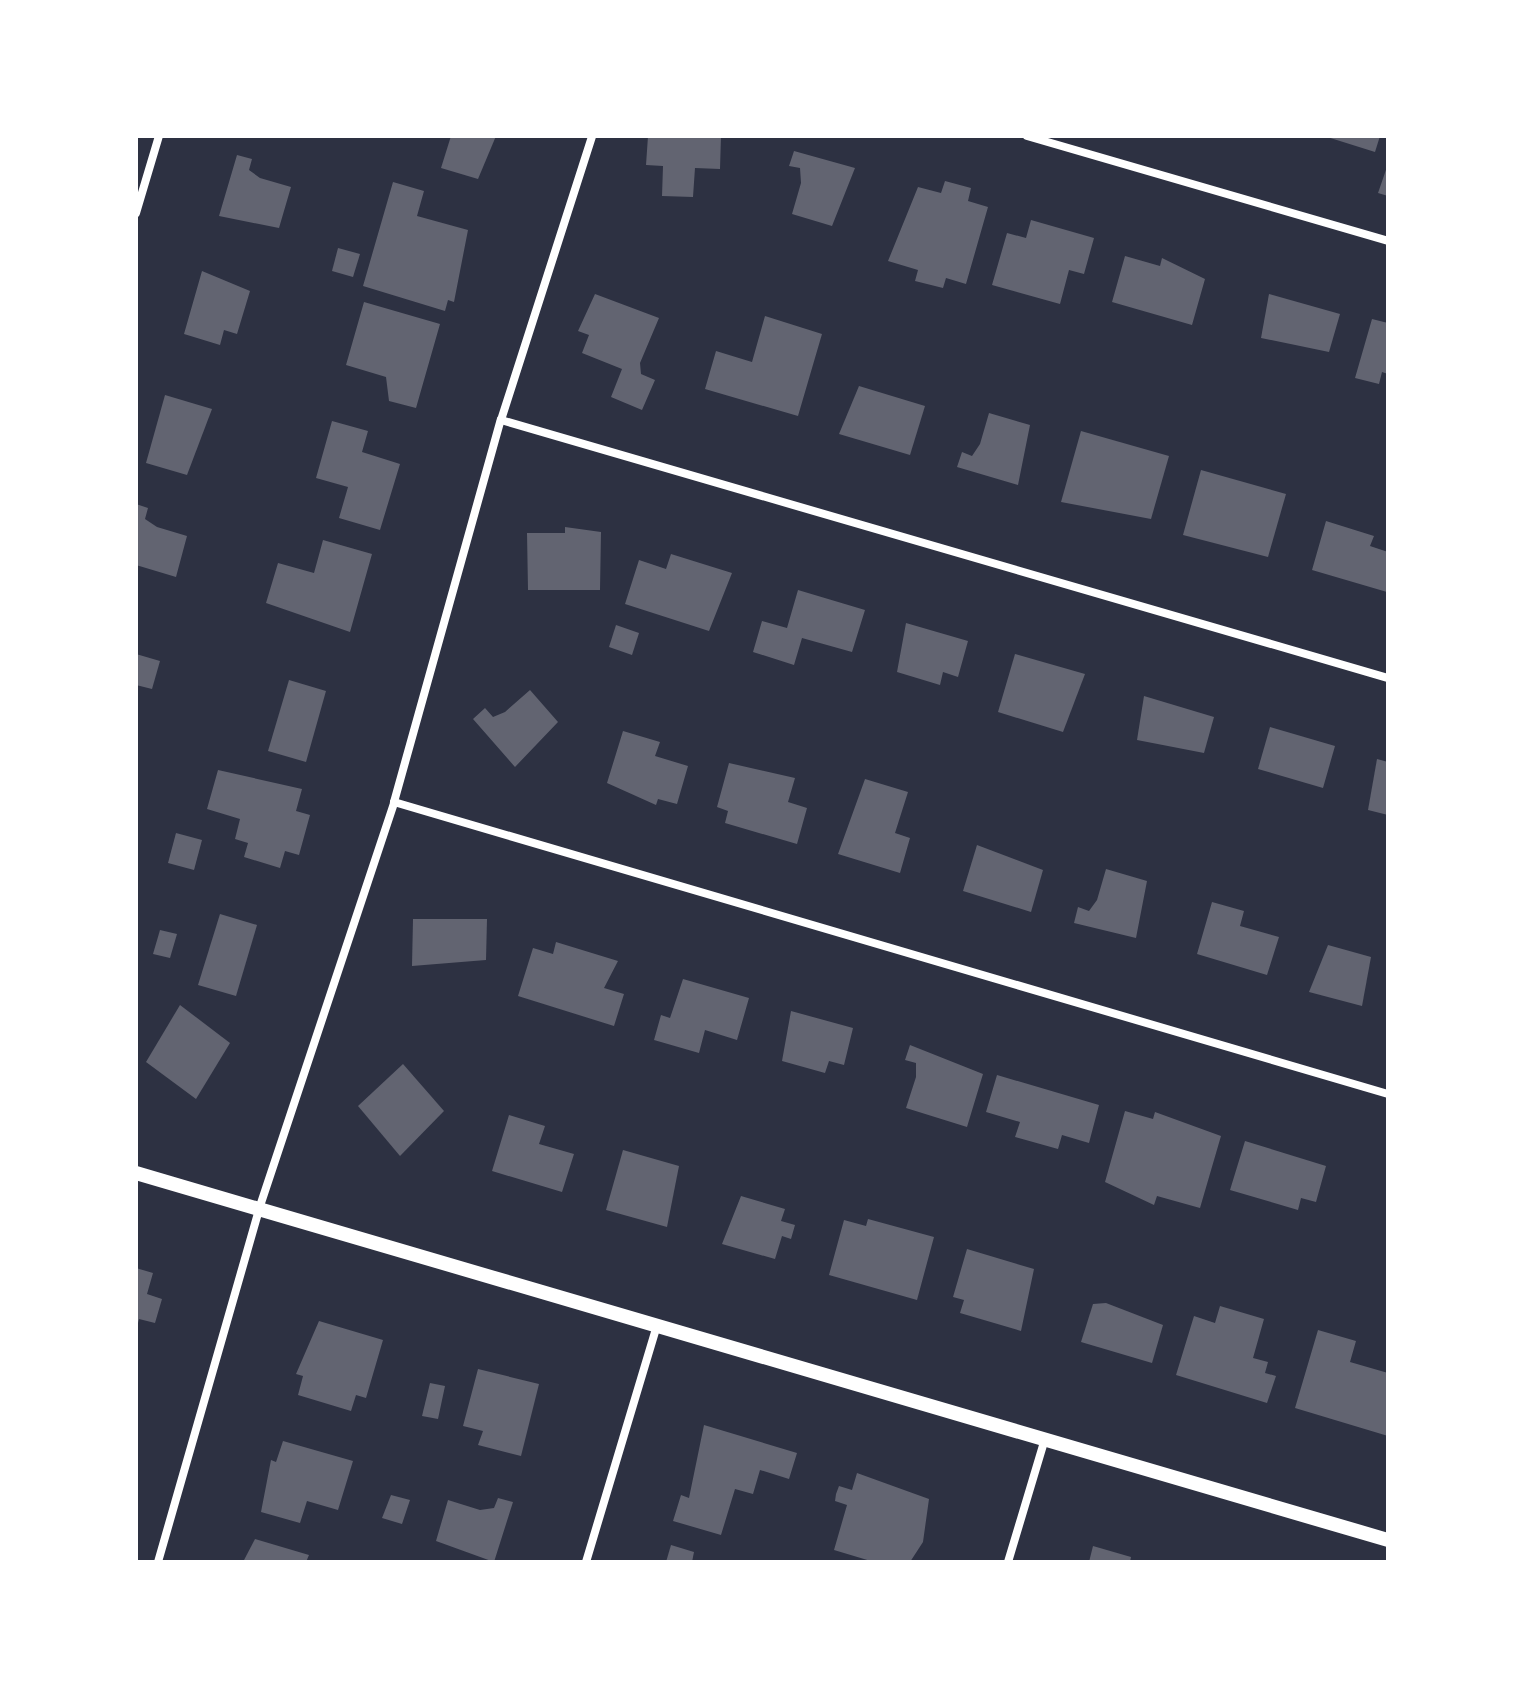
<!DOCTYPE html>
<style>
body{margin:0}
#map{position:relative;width:1524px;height:1698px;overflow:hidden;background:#2d3142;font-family:Karla,sans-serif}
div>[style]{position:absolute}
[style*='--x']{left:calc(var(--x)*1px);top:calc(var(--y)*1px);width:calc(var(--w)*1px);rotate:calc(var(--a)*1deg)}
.building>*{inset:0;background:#626471}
.minor>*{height:8px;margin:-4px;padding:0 4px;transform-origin:4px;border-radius:4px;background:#fff}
.tertiary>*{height:14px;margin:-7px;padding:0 7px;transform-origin:7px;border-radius:7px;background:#fff}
span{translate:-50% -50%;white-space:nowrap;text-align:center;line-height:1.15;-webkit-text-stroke:7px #fff;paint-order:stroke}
.frame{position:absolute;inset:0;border:138px solid #fff;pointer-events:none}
</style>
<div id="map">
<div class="building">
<div style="clip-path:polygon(451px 136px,496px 136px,478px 179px,441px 168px)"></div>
<div style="clip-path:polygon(648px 136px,721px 136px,720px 169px,695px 168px,693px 197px,662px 196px,663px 166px,646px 165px)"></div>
<div style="clip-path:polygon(1324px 136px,1380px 136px,1375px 152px)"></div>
<div style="clip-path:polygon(794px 151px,855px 168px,832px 226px,792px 214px,801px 183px,800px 168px,789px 166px)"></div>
<div style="clip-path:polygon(237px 155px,252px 159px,249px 170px,260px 178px,291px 187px,279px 228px,219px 216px)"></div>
<div style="clip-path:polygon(1388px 164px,1388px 196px,1378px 193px)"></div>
<div style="clip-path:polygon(945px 181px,971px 188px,968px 201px,988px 207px,966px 284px,946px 278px,943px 288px,915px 281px,918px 270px,888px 261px,918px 187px,941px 193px)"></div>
<div style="clip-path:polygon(393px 182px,424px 191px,417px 216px,468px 230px,454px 302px,448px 300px,445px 311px,363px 286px)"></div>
<div style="clip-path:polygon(1031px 220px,1094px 238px,1084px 274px,1069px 270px,1060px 304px,992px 285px,1007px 233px,1026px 238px)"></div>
<div style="clip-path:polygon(338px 248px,360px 254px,353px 277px,332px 271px)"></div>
<div style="clip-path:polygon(1125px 256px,1160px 266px,1162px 258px,1205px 279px,1192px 325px,1112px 302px)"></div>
<div style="clip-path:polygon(202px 271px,250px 291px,237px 334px,224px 330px,220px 345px,184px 334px)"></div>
<div style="clip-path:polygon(595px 294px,659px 318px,640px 363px,641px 374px,655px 380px,642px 410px,611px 397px,622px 369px,582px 353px,589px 335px,578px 331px)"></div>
<div style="clip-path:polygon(1269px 294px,1340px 314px,1329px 352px,1261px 338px)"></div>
<div style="clip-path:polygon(364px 302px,440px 324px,416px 408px,389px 401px,386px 377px,346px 365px)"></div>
<div style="clip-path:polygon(765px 316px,822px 334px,798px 416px,705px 389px,716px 351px,752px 362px)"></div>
<div style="clip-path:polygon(1372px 319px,1388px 323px,1388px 374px,1382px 372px,1379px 384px,1355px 378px)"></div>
<div style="clip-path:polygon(859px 386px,925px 406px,910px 455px,839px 434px)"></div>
<div style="clip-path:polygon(165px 395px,212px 409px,187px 475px,146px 463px)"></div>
<div style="clip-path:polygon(989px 413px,1030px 425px,1018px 485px,957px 467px,962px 452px,972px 456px,980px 444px)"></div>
<div style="clip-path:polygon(332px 421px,368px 431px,362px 452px,400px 464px,380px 530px,339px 518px,348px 487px,316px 478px)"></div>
<div style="clip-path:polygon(1081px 431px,1169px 456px,1151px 519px,1061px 502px)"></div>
<div style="clip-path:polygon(1201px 470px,1286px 494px,1268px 557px,1183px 535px)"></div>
<div style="clip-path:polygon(136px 504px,148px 508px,145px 519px,157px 527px,187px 536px,176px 577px,136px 565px)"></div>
<div style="clip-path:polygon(1326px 521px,1374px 536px,1370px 546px,1388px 552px,1387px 592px,1312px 570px)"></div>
<div style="clip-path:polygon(565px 527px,601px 532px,600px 590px,528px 590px,527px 533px,565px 533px)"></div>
<div style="clip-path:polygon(323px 540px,372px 554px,350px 632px,266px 603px,278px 563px,314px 573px)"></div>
<div style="clip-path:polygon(671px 554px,732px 573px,709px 631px,625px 604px,639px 560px,666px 569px)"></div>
<div style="clip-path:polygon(798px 590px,865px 610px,852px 652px,802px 638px,794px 665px,753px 652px,762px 621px,787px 628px)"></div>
<div style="clip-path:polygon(906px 623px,968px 641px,958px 677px,943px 672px,940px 685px,897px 672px)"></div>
<div style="clip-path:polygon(616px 625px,639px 633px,632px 655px,609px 647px)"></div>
<div style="clip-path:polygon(136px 654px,160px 661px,152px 689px,136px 685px)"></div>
<div style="clip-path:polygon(1015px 654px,1085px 674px,1063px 732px,998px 712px)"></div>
<div style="clip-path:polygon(289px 680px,326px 691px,306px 762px,268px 751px)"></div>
<div style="clip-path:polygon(530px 690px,558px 722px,515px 767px,473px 719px,485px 708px,493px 717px,505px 712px)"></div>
<div style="clip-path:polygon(1144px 696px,1214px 717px,1204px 753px,1137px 740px)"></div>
<div style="clip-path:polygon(1270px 727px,1335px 746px,1323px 788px,1258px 769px)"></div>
<div style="clip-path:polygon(623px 731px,660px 742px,655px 756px,688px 766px,677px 804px,658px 799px,656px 805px,607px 783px)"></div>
<div style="clip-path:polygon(1377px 759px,1388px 762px,1388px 815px,1368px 810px)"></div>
<div style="clip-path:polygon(729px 763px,795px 778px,788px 802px,807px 808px,797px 844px,725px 823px,728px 811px,717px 807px)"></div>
<div style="clip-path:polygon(218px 770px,302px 789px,296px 811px,310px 815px,299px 855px,285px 851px,280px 868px,244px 857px,248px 843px,235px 839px,240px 819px,207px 809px)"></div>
<div style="clip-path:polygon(865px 779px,908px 792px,895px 833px,910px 838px,900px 873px,838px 854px)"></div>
<div style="clip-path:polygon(176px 833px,202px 840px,194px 870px,168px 863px)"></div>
<div style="clip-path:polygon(977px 845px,1043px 870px,1031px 912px,963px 891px)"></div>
<div style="clip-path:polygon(1106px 869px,1147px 881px,1136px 938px,1074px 923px,1078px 907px,1089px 911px,1097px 900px)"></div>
<div style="clip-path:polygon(1212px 902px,1244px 911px,1240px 926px,1279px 937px,1267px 975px,1197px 954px)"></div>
<div style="clip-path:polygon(220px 914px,257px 925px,236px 996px,198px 985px)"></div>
<div style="clip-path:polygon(413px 919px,487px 919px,486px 960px,412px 966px)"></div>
<div style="clip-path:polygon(160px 930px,177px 934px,170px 958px,153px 954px)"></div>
<div style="clip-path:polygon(556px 942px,618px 961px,604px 988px,624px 994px,614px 1026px,518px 996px,533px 948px,553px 954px)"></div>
<div style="clip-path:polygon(1328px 945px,1371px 957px,1362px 1006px,1309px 992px)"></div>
<div style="clip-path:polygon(683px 979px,749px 998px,737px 1040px,705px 1030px,699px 1053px,654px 1040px,661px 1015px,670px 1018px)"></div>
<div style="clip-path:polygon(180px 1005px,230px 1043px,196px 1099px,146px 1062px)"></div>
<div style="clip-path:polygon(791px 1011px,853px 1028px,844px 1065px,829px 1061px,825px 1073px,782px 1061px)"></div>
<div style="clip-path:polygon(910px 1045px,983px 1074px,967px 1127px,906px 1108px,916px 1077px,916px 1063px,905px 1060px)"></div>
<div style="clip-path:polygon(403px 1064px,444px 1111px,400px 1156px,358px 1106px)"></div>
<div style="clip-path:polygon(997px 1075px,1099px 1105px,1089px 1143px,1062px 1135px,1058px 1149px,1015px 1137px,1020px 1122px,986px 1112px)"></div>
<div style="clip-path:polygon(1125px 1111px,1153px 1119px,1155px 1112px,1221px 1136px,1200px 1208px,1157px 1196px,1154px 1205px,1105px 1182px)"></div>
<div style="clip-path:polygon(509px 1115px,545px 1126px,539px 1144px,574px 1154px,562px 1192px,492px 1171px)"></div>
<div style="clip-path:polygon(1245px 1141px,1326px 1166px,1316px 1202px,1301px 1198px,1298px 1210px,1230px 1190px)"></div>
<div style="clip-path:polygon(623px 1150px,679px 1166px,667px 1227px,606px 1210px)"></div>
<div style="clip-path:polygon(741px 1196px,785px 1209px,781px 1221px,795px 1225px,791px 1239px,782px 1236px,775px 1259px,722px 1244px)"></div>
<div style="clip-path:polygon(868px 1219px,934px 1237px,917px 1300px,829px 1275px,844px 1220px,866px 1226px)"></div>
<div style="clip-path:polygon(967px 1249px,1034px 1269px,1021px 1331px,960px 1313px,964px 1300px,953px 1297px)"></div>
<div style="clip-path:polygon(136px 1268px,153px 1273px,147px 1294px,162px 1299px,155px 1323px,139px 1319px,137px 1327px)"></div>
<div style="clip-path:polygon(1106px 1303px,1163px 1325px,1152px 1363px,1081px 1342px,1093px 1304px)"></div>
<div style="clip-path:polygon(1220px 1306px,1264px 1319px,1253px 1358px,1268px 1362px,1265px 1373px,1276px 1376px,1267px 1403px,1176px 1375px,1194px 1316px,1215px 1323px)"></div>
<div style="clip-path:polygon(319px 1321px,383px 1340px,366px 1398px,356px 1395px,351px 1411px,298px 1395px,303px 1376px,296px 1374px)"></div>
<div style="clip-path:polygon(1318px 1330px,1356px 1341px,1350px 1362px,1388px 1373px,1388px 1436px,1295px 1408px)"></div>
<div style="clip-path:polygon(478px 1369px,539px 1384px,521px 1456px,478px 1445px,483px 1431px,463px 1426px)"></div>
<div style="clip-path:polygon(430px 1383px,445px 1386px,438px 1419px,422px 1416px)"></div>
<div style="clip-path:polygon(704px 1425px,797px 1453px,789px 1479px,760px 1470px,753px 1494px,735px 1489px,721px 1535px,673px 1521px,681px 1495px,689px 1498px)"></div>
<div style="clip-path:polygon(283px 1441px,353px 1461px,338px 1510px,307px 1501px,300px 1523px,261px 1512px,271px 1460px,276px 1462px)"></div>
<div style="clip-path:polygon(857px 1473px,929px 1499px,923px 1542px,910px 1562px,874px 1562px,834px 1550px,847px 1505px,835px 1501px,836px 1494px,839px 1486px,852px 1490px)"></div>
<div style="clip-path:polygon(391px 1495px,410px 1500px,402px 1524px,382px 1518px)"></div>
<div style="clip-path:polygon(498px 1498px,513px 1502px,494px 1562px,436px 1541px,448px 1500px,480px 1510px,494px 1508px)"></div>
<div style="clip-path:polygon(255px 1539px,309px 1555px,306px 1562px,243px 1562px)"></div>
<div style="clip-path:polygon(671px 1545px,694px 1552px,692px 1562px,666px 1562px)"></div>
<div style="clip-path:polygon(1093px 1546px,1131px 1557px,1130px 1562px,1089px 1562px)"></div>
</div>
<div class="minor">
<div style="--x:1027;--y:136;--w:376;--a:16.2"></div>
<div style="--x:136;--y:213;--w:80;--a:-73.4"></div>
<div style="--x:501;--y:420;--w:924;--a:16.22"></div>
<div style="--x:394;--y:802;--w:1036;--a:16.37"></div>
<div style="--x:158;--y:1562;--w:367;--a:-74"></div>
<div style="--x:259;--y:1209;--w:429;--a:-71.6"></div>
<div style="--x:394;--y:802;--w:397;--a:-74.4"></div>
<div style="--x:501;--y:420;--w:298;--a:-72.2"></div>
<div style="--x:586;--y:1562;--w:246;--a:-73.3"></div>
<div style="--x:1008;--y:1562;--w:128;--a:-73.3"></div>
</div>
<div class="tertiary">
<div style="--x:136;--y:1173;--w:1305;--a:16.34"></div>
</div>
<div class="frame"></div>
</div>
